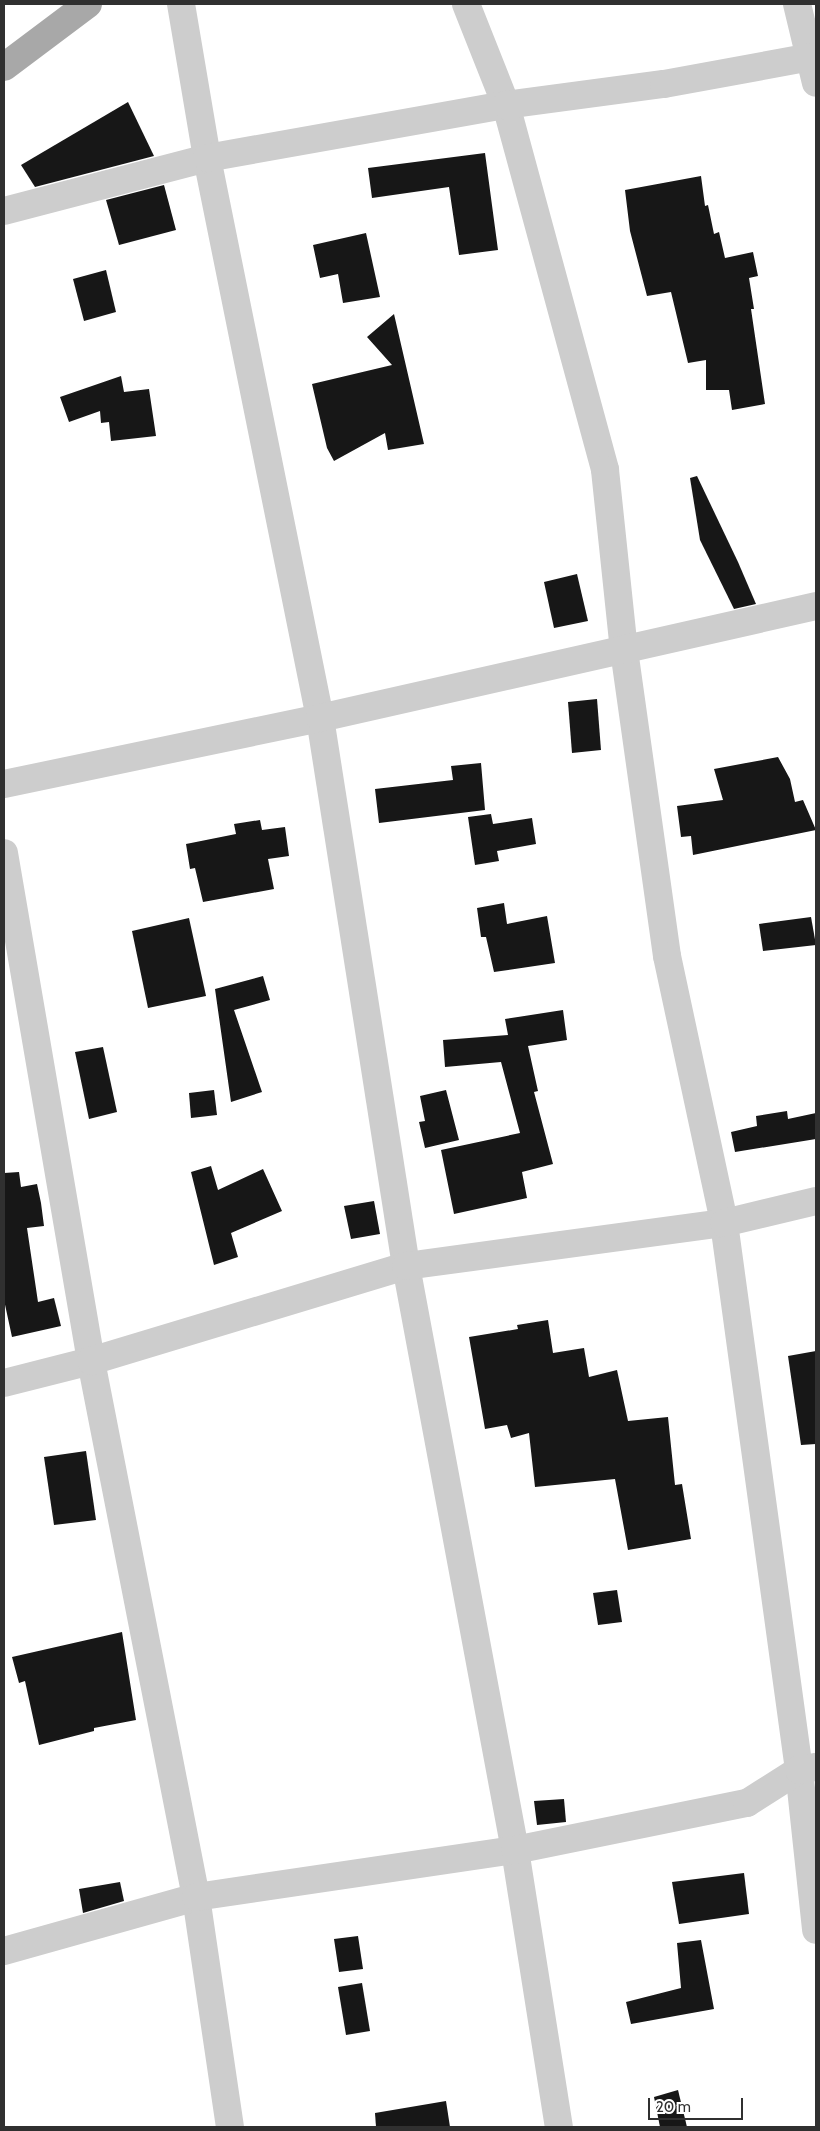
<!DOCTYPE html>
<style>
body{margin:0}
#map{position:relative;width:820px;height:2131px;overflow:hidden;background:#fff;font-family:Cabin,sans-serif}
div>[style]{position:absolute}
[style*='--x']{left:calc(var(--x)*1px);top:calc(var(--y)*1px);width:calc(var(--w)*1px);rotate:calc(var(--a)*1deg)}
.building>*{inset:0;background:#171717}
.minor>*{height:28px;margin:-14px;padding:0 14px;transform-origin:14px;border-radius:14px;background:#cdcdcd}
.major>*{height:28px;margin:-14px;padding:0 14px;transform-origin:14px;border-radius:14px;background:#a8a8a8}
span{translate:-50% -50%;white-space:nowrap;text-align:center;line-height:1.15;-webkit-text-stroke:5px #fff;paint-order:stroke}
.frame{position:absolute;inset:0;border:5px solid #303030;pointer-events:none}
.scale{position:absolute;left:648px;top:2098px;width:95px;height:22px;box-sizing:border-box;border:2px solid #303030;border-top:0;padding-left:6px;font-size:15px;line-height:18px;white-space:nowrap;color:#303030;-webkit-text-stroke:4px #fff;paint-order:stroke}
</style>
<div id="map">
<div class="building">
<div style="clip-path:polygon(128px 102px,154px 156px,35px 187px,21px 165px)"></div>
<div style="clip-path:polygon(485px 153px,498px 250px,459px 255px,449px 187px,372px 198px,368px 168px)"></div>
<div style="clip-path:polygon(701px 176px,705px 206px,708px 205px,714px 234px,719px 232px,725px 258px,753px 252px,758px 276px,749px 278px,754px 309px,751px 309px,765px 404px,732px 410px,729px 390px,706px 390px,706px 360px,688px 363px,671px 292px,647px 296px,630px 231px,625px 190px)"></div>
<div style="clip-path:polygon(164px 185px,176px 230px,119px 245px,106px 200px)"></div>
<div style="clip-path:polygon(366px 233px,380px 297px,343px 303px,338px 274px,320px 278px,313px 245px)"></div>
<div style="clip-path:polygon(106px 270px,116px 312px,84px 321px,73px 279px)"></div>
<div style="clip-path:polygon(394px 314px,424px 444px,388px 450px,385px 433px,334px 461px,327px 448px,312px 384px,392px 365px,367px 337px)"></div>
<div style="clip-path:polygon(121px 376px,124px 392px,149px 389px,156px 436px,111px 441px,109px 422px,101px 423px,100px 411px,69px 422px,60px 397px)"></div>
<div style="clip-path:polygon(697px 476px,738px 562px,756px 604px,734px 609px,700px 540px,690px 478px)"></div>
<div style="clip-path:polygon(577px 574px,588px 621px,554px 628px,544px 582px)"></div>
<div style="clip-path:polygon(597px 699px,601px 750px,572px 753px,568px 702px)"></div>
<div style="clip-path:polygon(778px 757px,790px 779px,795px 802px,803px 800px,816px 830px,693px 855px,691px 836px,681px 837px,677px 806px,723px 800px,714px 769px)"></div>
<div style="clip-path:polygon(481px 763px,485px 810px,379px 823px,375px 789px,453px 780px,451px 766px)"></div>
<div style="clip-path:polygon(491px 814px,493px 824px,532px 818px,536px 844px,497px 851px,499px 861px,475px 865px,468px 817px)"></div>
<div style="clip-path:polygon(260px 820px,262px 830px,285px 827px,289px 856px,268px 859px,274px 889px,203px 902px,195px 868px,190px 869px,186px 844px,236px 834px,234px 824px)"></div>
<div style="clip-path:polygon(504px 903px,507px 924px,547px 916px,555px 963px,494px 972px,486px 937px,481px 937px,477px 908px)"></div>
<div style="clip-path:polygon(811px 917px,816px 945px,763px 951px,759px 924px)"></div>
<div style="clip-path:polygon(189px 918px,206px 996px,148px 1008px,132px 931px)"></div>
<div style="clip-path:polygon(263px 976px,270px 1000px,234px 1010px,262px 1092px,231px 1102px,215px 989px)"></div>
<div style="clip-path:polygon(563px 1010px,567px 1040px,528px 1046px,538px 1091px,534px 1092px,553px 1164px,522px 1172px,527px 1198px,454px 1214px,441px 1150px,520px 1133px,501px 1062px,445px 1067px,443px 1040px,508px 1035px,505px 1019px)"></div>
<div style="clip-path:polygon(103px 1047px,117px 1112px,89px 1119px,75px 1052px)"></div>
<div style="clip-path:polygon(214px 1090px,217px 1115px,191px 1118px,189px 1093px)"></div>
<div style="clip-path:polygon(446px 1090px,459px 1140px,425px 1148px,419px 1122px,425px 1121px,420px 1096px)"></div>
<div style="clip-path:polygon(787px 1111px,788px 1119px,816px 1113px,816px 1139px,735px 1152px,731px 1132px,757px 1126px,756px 1116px)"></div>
<div style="clip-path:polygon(211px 1166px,218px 1190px,263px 1169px,282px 1211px,231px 1233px,238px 1257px,214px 1265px,191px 1172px)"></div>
<div style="clip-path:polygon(19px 1172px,21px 1187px,37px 1184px,41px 1203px,44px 1226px,27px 1228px,38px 1302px,54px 1298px,61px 1326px,12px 1337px,4px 1300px,4px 1173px)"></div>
<div style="clip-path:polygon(374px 1201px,380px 1234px,351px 1239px,344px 1206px)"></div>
<div style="clip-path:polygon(548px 1320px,553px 1353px,584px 1348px,589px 1377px,617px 1370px,628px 1421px,668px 1417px,675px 1485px,682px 1484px,691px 1539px,628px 1550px,615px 1479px,535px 1487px,529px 1433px,511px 1438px,507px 1425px,485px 1429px,469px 1337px,518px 1329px,517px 1325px)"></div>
<div style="clip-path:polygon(816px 1351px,816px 1444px,801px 1445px,788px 1356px)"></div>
<div style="clip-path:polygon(86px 1451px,96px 1520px,54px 1525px,44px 1457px)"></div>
<div style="clip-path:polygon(617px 1590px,622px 1622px,598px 1625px,593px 1593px)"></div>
<div style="clip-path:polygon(122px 1632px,136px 1720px,94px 1728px,94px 1731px,39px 1745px,25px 1681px,19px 1683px,12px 1657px)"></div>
<div style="clip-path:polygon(564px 1799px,566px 1822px,537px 1825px,534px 1801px)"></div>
<div style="clip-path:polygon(744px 1873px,749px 1914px,679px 1924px,672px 1882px)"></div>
<div style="clip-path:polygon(120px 1882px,124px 1901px,83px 1913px,79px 1889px)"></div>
<div style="clip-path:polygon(358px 1936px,363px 1969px,339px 1972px,334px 1939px)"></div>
<div style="clip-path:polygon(701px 1940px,714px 2009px,631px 2024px,626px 2002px,681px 1988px,677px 1943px)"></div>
<div style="clip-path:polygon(362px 1983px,370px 2031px,346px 2035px,338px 1987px)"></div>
<div style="clip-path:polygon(678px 2090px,687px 2127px,660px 2127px,654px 2097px)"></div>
<div style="clip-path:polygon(446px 2101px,450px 2127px,376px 2127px,375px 2113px)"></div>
</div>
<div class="minor">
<div style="--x:181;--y:4;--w:156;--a:80.4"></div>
<div style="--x:207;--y:158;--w:571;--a:78.59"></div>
<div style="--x:320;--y:718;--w:555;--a:81.08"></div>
<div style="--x:406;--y:1266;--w:594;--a:79.43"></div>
<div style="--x:515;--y:1850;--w:280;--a:81"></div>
<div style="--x:466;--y:4;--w:109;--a:68.4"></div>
<div style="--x:506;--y:105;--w:378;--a:74.8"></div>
<div style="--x:605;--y:470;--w:181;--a:84"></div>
<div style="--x:624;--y:650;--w:309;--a:82"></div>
<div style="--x:667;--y:956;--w:273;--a:77.9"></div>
<div style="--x:724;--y:1223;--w:552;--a:82.19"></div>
<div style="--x:799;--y:1770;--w:161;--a:83.9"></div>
<div style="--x:797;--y:4;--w:81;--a:76.5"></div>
<div style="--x:4;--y:211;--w:210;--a:-14.6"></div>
<div style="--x:207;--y:158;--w:304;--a:-10.1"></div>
<div style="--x:506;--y:105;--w:159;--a:-7.6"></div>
<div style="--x:664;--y:84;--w:155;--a:-10.4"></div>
<div style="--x:4;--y:784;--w:323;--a:-11.8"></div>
<div style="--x:320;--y:718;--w:508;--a:-12.72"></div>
<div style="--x:4;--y:853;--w:515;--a:80.28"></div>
<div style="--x:91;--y:1361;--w:546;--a:78.92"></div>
<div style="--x:196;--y:1897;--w:232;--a:81.6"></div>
<div style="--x:4;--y:1383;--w:90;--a:-14.2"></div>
<div style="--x:91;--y:1361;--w:329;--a:-16.8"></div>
<div style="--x:406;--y:1266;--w:321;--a:-7.7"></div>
<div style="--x:724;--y:1223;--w:95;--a:-13.4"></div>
<div style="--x:4;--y:1951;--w:199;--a:-15.7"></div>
<div style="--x:196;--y:1897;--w:322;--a:-8.4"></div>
<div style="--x:515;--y:1850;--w:237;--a:-11.5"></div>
<div style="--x:747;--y:1803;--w:62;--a:-32.4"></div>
<div style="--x:799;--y:1770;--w:15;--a:-11"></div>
</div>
<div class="major">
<div style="--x:4;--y:67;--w:105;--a:-36.9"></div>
</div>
<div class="frame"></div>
<div class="scale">20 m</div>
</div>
